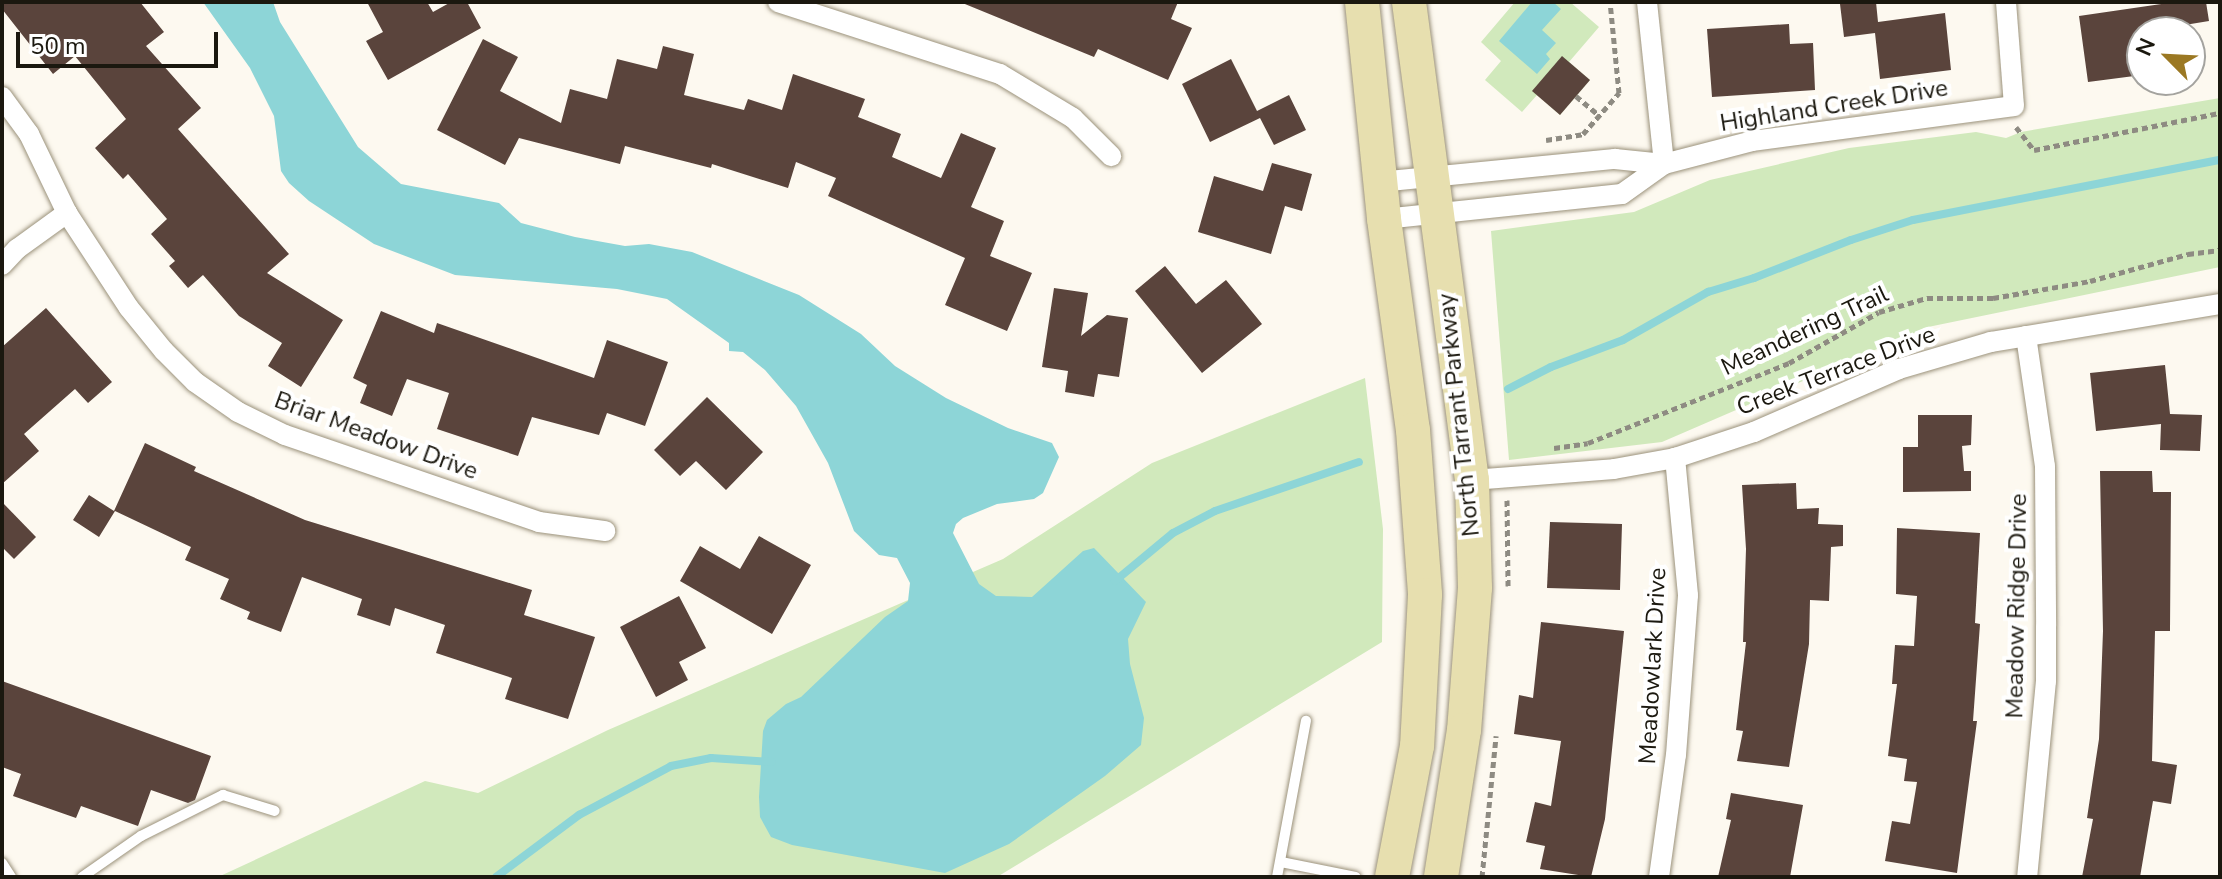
<!DOCTYPE html>
<style>
body{margin:0}
#map{position:relative;width:2222px;height:879px;overflow:hidden;background:#fdf9f0;font-family:"Nunito Sans",sans-serif}
div>[style]{position:absolute}
[style*='--x']{left:calc(var(--x)*1px);top:calc(var(--y)*1px);width:calc(var(--w)*1px);rotate:calc(var(--a)*1deg)}
.green>*{inset:0;background:#d1e9bc}
.water>*{inset:0;background:#8dd5d7}
.stream>*{height:8px;margin:-4px;padding:0 4px;transform-origin:4px;border-radius:4px;background:#8dd5d7}
.building>*{inset:0;background:#5a443c}
.path>*{height:5px;margin-top:-2.5px;transform-origin:0;background:repeating-linear-gradient(90deg,#8e8b82 0 6px,transparent 0 10px)}
.roads{filter:drop-shadow(0 0 2px #9b927b) drop-shadow(0 0 2px #9b927b)}
.service>*{height:10px;margin:-5px;padding:0 5px;transform-origin:5px;border-radius:5px;background:#fff}
.minor>*{height:20px;margin:-10px;padding:0 10px;transform-origin:10px;border-radius:10px;background:#fff}
.primary>*{height:34px;margin:-17px;padding:0 17px;transform-origin:17px;border-radius:17px;background:#e7dfaf}
span{translate:-50% -50%;white-space:nowrap;text-align:center;line-height:1.15;-webkit-text-stroke:8px #fff;paint-order:stroke}
.street-label{font-size:24px;color:#1b180f}
.frame{position:absolute;inset:0;border:4px solid #1b180f;pointer-events:none}
.north{position:absolute;left:2126px;top:16px;width:80px;height:80px;box-sizing:border-box;background:#fff;border:2px solid #a4a39f;border-radius:50%;rotate:294deg;font-size:22px;font-weight:700;line-height:32px;text-align:center;color:#1b180f}
.north::after{content:'';display:block;margin:auto;width:28px;height:36px;background:#9b7823;clip-path:polygon(50% 0,100% 100%,50% 72%,0 100%)}
.scale{position:absolute;left:16px;top:32px;width:202px;height:36px;box-sizing:border-box;border:4px solid #1b180f;border-top:0;padding-left:10px;font-size:24px;line-height:28px;white-space:nowrap;color:#1b180f;-webkit-text-stroke:6px #fff;paint-order:stroke}
</style>
<div id="map">
<div class="green">
<div style="clip-path:polygon(1515px 2px,1570px 2px,1599px 27px,1569px 62px,1590px 80px,1560px 115px,1537px 95px,1522px 112px,1485px 80px,1501px 61px,1481px 42px)"></div>
<div style="clip-path:polygon(2220px 98px,2220px 267px,1928px 327px,1662px 442px,1509px 460px,1491px 231px,1634px 212px,1710px 180px,1849px 148px,1976px 132px,2006px 138px,2021px 132px)"></div>
<div style="clip-path:polygon(1365px 378px,1383px 529px,1382px 642px,997px 877px,218px 877px,425px 781px,478px 793px,608px 730px,1003px 559px,1152px 463px)"></div>
</div>
<div class="water">
<div style="clip-path:polygon(203px 2px,273px 2px,280px 22px,358px 147px,401px 184px,499px 203px,521px 223px,575px 237px,625px 246px,649px 244px,692px 252px,799px 295px,861px 334px,895px 366px,946px 398px,1008px 428px,1052px 443px,1059px 457px,1043px 493px,1034px 499px,997px 504px,963px 518px,956px 524px,953px 533px,979px 584px,996px 596px,1032px 597px,1083px 551px,1094px 548px,1146px 602px,1128px 639px,1130px 664px,1144px 718px,1141px 745px,1105px 776px,1009px 844px,945px 873px,792px 845px,771px 837px,760px 817px,759px 797px,763px 731px,767px 720px,786px 704px,801px 697px,885px 617px,908px 601px,910px 583px,897px 558px,879px 555px,854px 531px,828px 463px,796px 406px,765px 370px,743px 352px,729px 351px,729px 343px,667px 299px,617px 289px,455px 275px,374px 244px,309px 201px,289px 183px,281px 171px,274px 116px,250px 68px)"></div>
<div style="clip-path:polygon(1532px 2px,1553px 2px,1561px 9px,1542px 30px,1556px 43px,1546px 54px,1550px 59px,1537px 74px,1499px 41px)"></div>
</div>
<div class="stream">
<div style="--x:1508;--y:389;--w:48;--a:-27.1"></div>
<div style="--x:1551;--y:367;--w:77;--a:-20.6"></div>
<div style="--x:1623;--y:340;--w:98;--a:-29.5"></div>
<div style="--x:1708;--y:292;--w:48;--a:-16.9"></div>
<div style="--x:1754;--y:278;--w:104;--a:-21.4"></div>
<div style="--x:1851;--y:240;--w:65;--a:-17.9"></div>
<div style="--x:1913;--y:220;--w:313;--a:-11.1"></div>
<div style="--x:1115;--y:581;--w:75;--a:-39.6"></div>
<div style="--x:1173;--y:533;--w:47;--a:-27.6"></div>
<div style="--x:1215;--y:511;--w:152;--a:-18.8"></div>
<div style="--x:496;--y:877;--w:104;--a:-36.8"></div>
<div style="--x:579;--y:815;--w:104;--a:-28"></div>
<div style="--x:671;--y:766;--w:41;--a:-11.3"></div>
<div style="--x:711;--y:758;--w:61;--a:3.8"></div>
</div>
<div class="building">
<div style="clip-path:polygon(2px 2px,140px 2px,164px 32px,146px 46px,201px 108px,178px 129px,289px 254px,267px 273px,343px 320px,301px 387px,268px 366px,282px 343px,239px 316px,203px 275px,188px 288px,169px 266px,175px 261px,151px 234px,167px 219px,128px 174px,123px 179px,95px 148px,126px 119px,75px 56px,53px 74px,2px 9px)"></div>
<div style="clip-path:polygon(367px 2px,427px 2px,433px 12px,451px 2px,467px 2px,481px 28px,388px 80px,366px 41px,383px 32px)"></div>
<div style="clip-path:polygon(960px 2px,1178px 2px,1171px 19px,1192px 28px,1168px 80px,1098px 49px,1094px 57px)"></div>
<div style="clip-path:polygon(1876px 2px,1878px 22px,1945px 13px,1951px 70px,1880px 79px,1875px 33px,1844px 37px,1840px 4px)"></div>
<div style="clip-path:polygon(2206px 2px,2209px 21px,2142px 32px,2142px 75px,2088px 82px,2079px 16px,2175px 2px)"></div>
<div style="clip-path:polygon(1789px 24px,1790px 44px,1813px 43px,1815px 90px,1712px 97px,1707px 29px)"></div>
<div style="clip-path:polygon(483px 39px,518px 57px,500px 91px,561px 123px,570px 89px,607px 99px,617px 59px,657px 69px,663px 46px,694px 54px,684px 95px,744px 110px,748px 99px,782px 110px,793px 74px,865px 99px,858px 117px,901px 134px,892px 157px,941px 178px,961px 133px,996px 148px,971px 207px,1004px 221px,990px 256px,1032px 273px,1007px 331px,945px 305px,965px 258px,828px 196px,836px 178px,796px 162px,788px 188px,712px 164px,711px 168px,625px 146px,620px 164px,519px 138px,505px 165px,437px 130px)"></div>
<div style="clip-path:polygon(1562px 56px,1590px 80px,1560px 115px,1532px 91px)"></div>
<div style="clip-path:polygon(1231px 59px,1257px 111px,1289px 95px,1306px 130px,1274px 145px,1260px 118px,1210px 142px,1182px 84px)"></div>
<div style="clip-path:polygon(1272px 163px,1312px 174px,1302px 211px,1285px 206px,1271px 254px,1198px 232px,1214px 176px,1263px 191px)"></div>
<div style="clip-path:polygon(1165px 266px,1196px 304px,1226px 280px,1262px 324px,1202px 373px,1135px 291px)"></div>
<div style="clip-path:polygon(1054px 288px,1088px 293px,1081px 336px,1107px 315px,1128px 318px,1119px 377px,1098px 374px,1094px 397px,1065px 392px,1068px 371px,1042px 367px)"></div>
<div style="clip-path:polygon(46px 308px,112px 382px,88px 403px,75px 389px,24px 434px,39px 451px,2px 484px,2px 347px)"></div>
<div style="clip-path:polygon(381px 311px,434px 333px,437px 323px,594px 378px,607px 340px,668px 362px,645px 426px,607px 413px,599px 435px,532px 417px,518px 456px,437px 429px,449px 393px,407px 379px,392px 416px,360px 403px,367px 385px,353px 378px)"></div>
<div style="clip-path:polygon(2165px 365px,2170px 414px,2202px 415px,2200px 451px,2160px 450px,2161px 424px,2096px 431px,2090px 373px)"></div>
<div style="clip-path:polygon(707px 397px,763px 452px,726px 490px,696px 461px,680px 476px,654px 450px)"></div>
<div style="clip-path:polygon(1918px 415px,1972px 415px,1971px 445px,1962px 446px,1964px 471px,1971px 471px,1971px 491px,1903px 492px,1903px 447px,1918px 447px)"></div>
<div style="clip-path:polygon(145px 443px,196px 467px,194px 471px,305px 520px,532px 590px,524px 615px,595px 637px,568px 719px,505px 699px,512px 678px,436px 653px,445px 625px,395px 608px,390px 626px,357px 615px,362px 599px,302px 577px,281px 632px,247px 619px,250px 612px,220px 599px,229px 579px,185px 560px,191px 547px,115px 511px,99px 537px,73px 520px,89px 495px,114px 511px)"></div>
<div style="clip-path:polygon(2100px 471px,2152px 471px,2153px 492px,2171px 492px,2170px 631px,2155px 631px,2152px 761px,2177px 765px,2171px 804px,2153px 801px,2140px 877px,2082px 877px,2093px 819px,2087px 818px,2099px 739px,2103px 631px)"></div>
<div style="clip-path:polygon(1796px 483px,1797px 509px,1819px 508px,1818px 524px,1843px 525px,1843px 546px,1831px 547px,1829px 601px,1810px 600px,1809px 644px,1789px 767px,1737px 761px,1743px 731px,1736px 730px,1746px 642px,1743px 642px,1746px 549px,1742px 485px)"></div>
<div style="clip-path:polygon(2px 502px,36px 537px,14px 559px,2px 547px)"></div>
<div style="clip-path:polygon(1550px 522px,1622px 524px,1620px 590px,1547px 588px)"></div>
<div style="clip-path:polygon(1897px 528px,1980px 533px,1975px 623px,1980px 624px,1973px 721px,1977px 721px,1957px 873px,1885px 861px,1892px 821px,1910px 824px,1917px 782px,1904px 781px,1907px 759px,1888px 756px,1897px 684px,1892px 684px,1895px 645px,1914px 646px,1917px 596px,1896px 594px)"></div>
<div style="clip-path:polygon(759px 536px,811px 565px,772px 634px,680px 581px,700px 546px,740px 569px)"></div>
<div style="clip-path:polygon(679px 596px,706px 648px,679px 662px,688px 680px,656px 697px,620px 627px)"></div>
<div style="clip-path:polygon(1541px 622px,1624px 631px,1605px 819px,1591px 877px,1540px 869px,1545px 846px,1526px 842px,1535px 802px,1551px 806px,1561px 741px,1514px 734px,1519px 695px,1533px 698px)"></div>
<div style="clip-path:polygon(2px 681px,211px 756px,195px 800px,188px 803px,151px 790px,138px 826px,81px 806px,76px 818px,13px 796px,21px 774px,2px 767px)"></div>
<div style="clip-path:polygon(1731px 793px,1803px 805px,1790px 877px,1718px 877px,1731px 820px,1726px 819px)"></div>
</div>
<div class="path">
<div style="--x:1576;--y:96;--w:30;--a:40"></div>
<div style="--x:2016;--y:127;--w:29;--a:52"></div>
<div style="--x:2034;--y:150;--w:190;--a:-11.3"></div>
<div style="--x:1546;--y:140;--w:37;--a:-9"></div>
<div style="--x:1583;--y:134;--w:55;--a:-48.7"></div>
<div style="--x:1619;--y:93;--w:91;--a:-95.6"></div>
<div style="--x:1554;--y:448;--w:34;--a:-8"></div>
<div style="--x:1588;--y:443;--w:216;--a:-21.7"></div>
<div style="--x:1789;--y:363;--w:103;--a:-29.5"></div>
<div style="--x:1879;--y:312;--w:50;--a:-16.3"></div>
<div style="--x:1927;--y:298;--w:66;--a:0"></div>
<div style="--x:1993;--y:298;--w:98;--a:-9.9"></div>
<div style="--x:2090;--y:281;--w:102;--a:-15.4"></div>
<div style="--x:2188;--y:254;--w:32;--a:-7"></div>
<div style="--x:1507;--y:500;--w:86;--a:89.3"></div>
<div style="--x:1482;--y:877;--w:142;--a:-84.3"></div>
</div>
<div class="roads">
<div class="service">
<div style="--x:1281;--y:862;--w:76;--a:11.3"></div>
<div style="--x:2;--y:863;--w:17;--a:57"></div>
<div style="--x:82;--y:877;--w:72;--a:-34.8"></div>
<div style="--x:141;--y:836;--w:92;--a:-26.6"></div>
<div style="--x:223;--y:795;--w:54;--a:17.1"></div>
<div style="--x:1277;--y:877;--w:159;--a:-79.5"></div>
</div>
<div class="minor">
<div style="--x:778;--y:2;--w:233;--a:18"></div>
<div style="--x:1000;--y:74;--w:85;--a:31.1"></div>
<div style="--x:1073;--y:118;--w:54;--a:45"></div>
<div style="--x:1647;--y:2;--w:163;--a:84"></div>
<div style="--x:2;--y:97;--w:46;--a:53.9"></div>
<div style="--x:29;--y:134;--w:88;--a:64.3"></div>
<div style="--x:67;--y:213;--w:113;--a:56.9"></div>
<div style="--x:129;--y:308;--w:55;--a:50.9"></div>
<div style="--x:164;--y:351;--w:44;--a:45"></div>
<div style="--x:195;--y:382;--w:52;--a:34.9"></div>
<div style="--x:238;--y:412;--w:52;--a:26.1"></div>
<div style="--x:285;--y:435;--w:268;--a:18.9"></div>
<div style="--x:539;--y:522;--w:67;--a:7.8"></div>
<div style="--x:1379;--y:182;--w:237;--a:-5.6"></div>
<div style="--x:1615;--y:159;--w:49;--a:5.8"></div>
<div style="--x:1664;--y:164;--w:91;--a:-14.6"></div>
<div style="--x:1752;--y:141;--w:264;--a:-7.6"></div>
<div style="--x:2014;--y:106;--w:104;--a:-94.4"></div>
<div style="--x:1384;--y:219;--w:239;--a:-6"></div>
<div style="--x:1622;--y:194;--w:52;--a:-35.5"></div>
<div style="--x:2;--y:265;--w:22;--a:-47"></div>
<div style="--x:17;--y:249;--w:62;--a:-35.8"></div>
<div style="--x:2026;--y:336;--w:131;--a:81.7"></div>
<div style="--x:2045;--y:466;--w:160;--a:89.6"></div>
<div style="--x:2046;--y:626;--w:55;--a:90"></div>
<div style="--x:2046;--y:681;--w:197;--a:95.5"></div>
<div style="--x:1472;--y:480;--w:142;--a:-4.4"></div>
<div style="--x:1614;--y:469;--w:62;--a:-10.2"></div>
<div style="--x:1675;--y:458;--w:83;--a:-18.2"></div>
<div style="--x:1754;--y:432;--w:158;--a:-23.5"></div>
<div style="--x:1899;--y:369;--w:96;--a:-16.4"></div>
<div style="--x:1991;--y:342;--w:232;--a:-9.4"></div>
<div style="--x:1659;--y:877;--w:123;--a:-82.1"></div>
<div style="--x:1676;--y:755;--w:160;--a:-85.7"></div>
<div style="--x:1688;--y:595;--w:138;--a:-95.4"></div>
</div>
<div class="primary">
<div style="--x:1362;--y:2;--w:218;--a:84.2"></div>
<div style="--x:1384;--y:219;--w:213;--a:82.2"></div>
<div style="--x:1413;--y:430;--w:165;--a:85.8"></div>
<div style="--x:1425;--y:595;--w:151;--a:93"></div>
<div style="--x:1417;--y:746;--w:133;--a:100.8"></div>
<div style="--x:1409;--y:2;--w:482;--a:82.5"></div>
<div style="--x:1472;--y:480;--w:108;--a:88.4"></div>
<div style="--x:1475;--y:588;--w:142;--a:94.4"></div>
<div style="--x:1464;--y:730;--w:149;--a:98.9"></div>
</div>
</div>
<div class="street-label">
<span style="left:1834px;top:106px;rotate:-9deg">Highland Creek Drive</span>
<span style="left:1805px;top:331px;rotate:-25deg">Meandering Trail</span>
<span style="left:1836px;top:371px;rotate:-21deg">Creek Terrace Drive</span>
<span style="left:1459px;top:415px;rotate:-96deg">North Tarrant Parkway</span>
<span style="left:376px;top:436px;rotate:20deg">Briar Meadow Drive</span>
<span style="left:2017px;top:606px;rotate:-89deg">Meadow Ridge Drive</span>
<span style="left:1653px;top:666px;rotate:-87deg">Meadowlark Drive</span>
</div>
<div class="frame"></div>
<div class="north">N</div>
<div class="scale">50 m</div>
</div>
